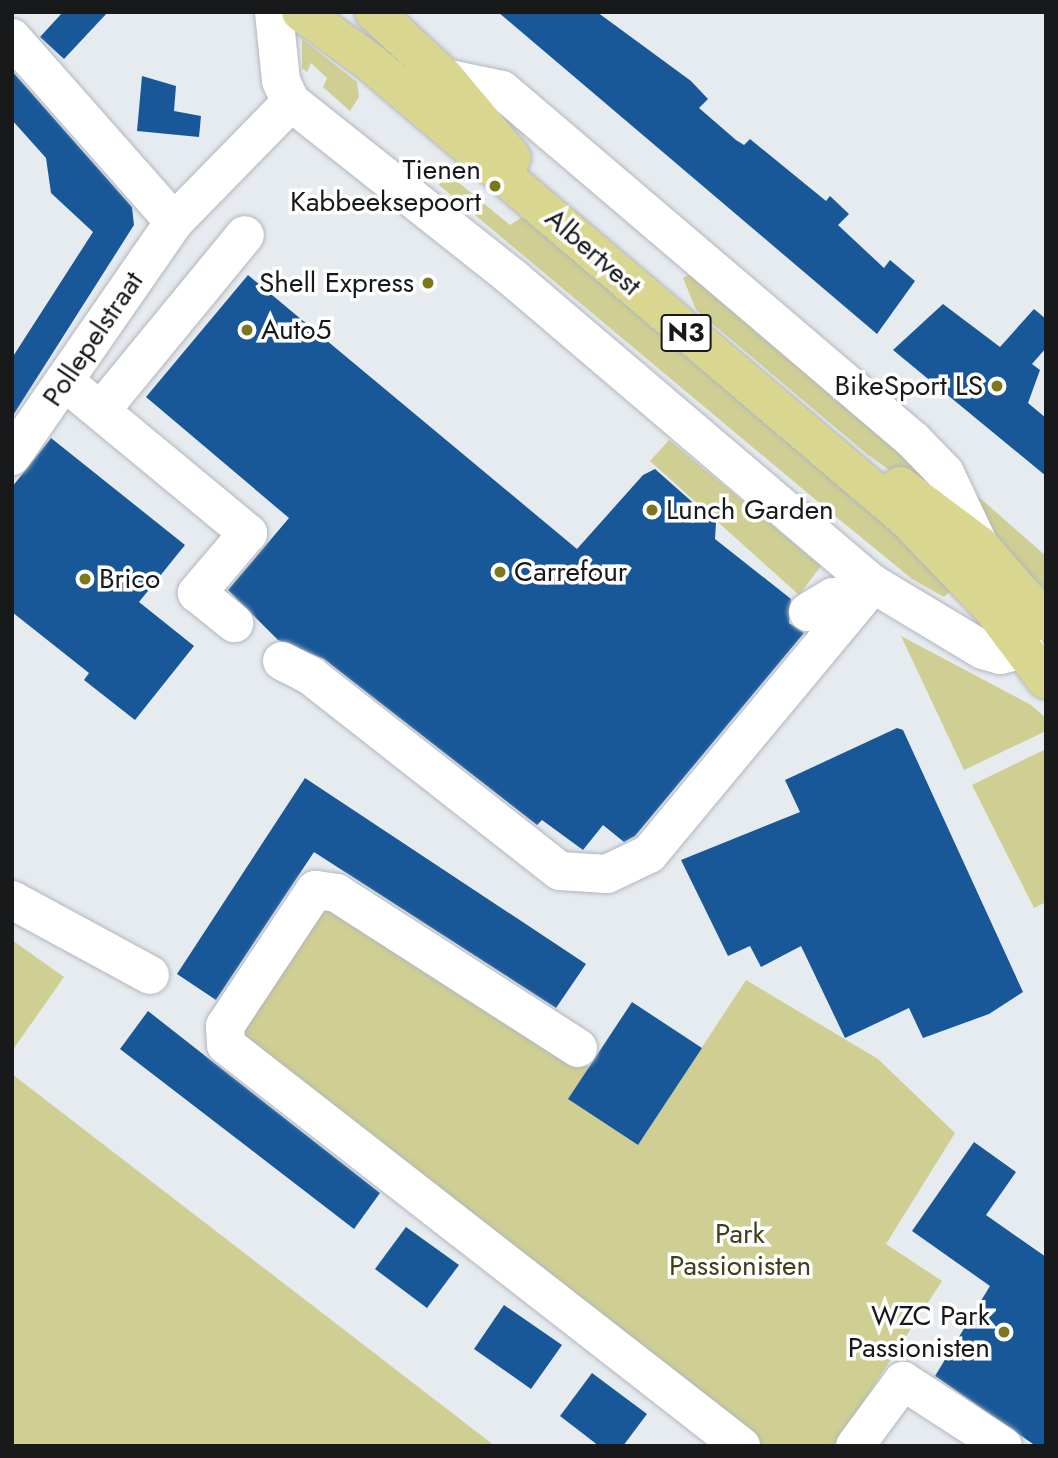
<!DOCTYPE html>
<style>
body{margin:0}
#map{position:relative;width:1058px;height:1458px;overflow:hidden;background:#e6ebf0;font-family:Jost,sans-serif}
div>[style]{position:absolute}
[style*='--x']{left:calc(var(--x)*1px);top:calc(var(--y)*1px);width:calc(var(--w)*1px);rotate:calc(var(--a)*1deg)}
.green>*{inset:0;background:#cfcf93}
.building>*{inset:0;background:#185899}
.roads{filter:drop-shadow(0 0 2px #b2b6bc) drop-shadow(0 0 2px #b2b6bc)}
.minor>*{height:38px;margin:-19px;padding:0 19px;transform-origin:19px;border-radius:19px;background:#fff}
.major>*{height:38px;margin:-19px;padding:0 19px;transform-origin:19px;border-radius:19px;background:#d9d78f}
.dots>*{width:19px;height:19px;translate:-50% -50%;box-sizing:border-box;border:4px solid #fff;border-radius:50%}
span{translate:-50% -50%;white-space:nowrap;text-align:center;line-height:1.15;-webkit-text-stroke:7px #fff;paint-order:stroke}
.shield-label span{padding:2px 5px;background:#fff;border:2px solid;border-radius:5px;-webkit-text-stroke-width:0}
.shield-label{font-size:26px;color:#17191a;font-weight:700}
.poi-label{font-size:28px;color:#17191a}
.right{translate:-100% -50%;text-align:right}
.left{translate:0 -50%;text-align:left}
.street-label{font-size:28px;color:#17191a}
.park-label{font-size:28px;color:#413f15}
.frame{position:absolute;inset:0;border:14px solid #17191a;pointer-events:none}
</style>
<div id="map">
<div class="green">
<div style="clip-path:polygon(302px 39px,357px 82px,359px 97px,350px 111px,323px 87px,327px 78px,311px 63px,307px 72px,302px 68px)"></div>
<div style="clip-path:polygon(447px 173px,510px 225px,524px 216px,542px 226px,955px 586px,944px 597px,912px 579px,835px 516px,439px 185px)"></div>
<div style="clip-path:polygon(690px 274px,904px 441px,955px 516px,868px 455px,696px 310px,683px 278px)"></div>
<div style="clip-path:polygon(669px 440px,821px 566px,799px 595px,650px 461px)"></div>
<div style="clip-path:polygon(973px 492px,1046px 556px,1046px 591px,996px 540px)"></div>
<div style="clip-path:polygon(901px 636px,1031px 705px,1046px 718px,1046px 731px,964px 770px)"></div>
<div style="clip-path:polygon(1046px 749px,1046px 902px,1034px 908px,972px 785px)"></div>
<div style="clip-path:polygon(345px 905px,589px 1067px,569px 1099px,638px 1145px,746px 980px,878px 1059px,955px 1133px,886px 1244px,942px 1281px,858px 1410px,844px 1446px,754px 1446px,237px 1042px,305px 913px)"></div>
<div style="clip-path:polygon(12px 940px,64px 977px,12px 1051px)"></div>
<div style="clip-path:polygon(12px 1074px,495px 1446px,12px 1446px)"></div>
</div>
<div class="building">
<div style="clip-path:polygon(63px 12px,108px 12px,64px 59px,40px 37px)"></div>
<div style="clip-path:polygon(498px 12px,597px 12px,691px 81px,708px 99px,699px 108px,736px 140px,744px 145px,750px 139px,826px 201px,830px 196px,849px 214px,838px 225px,884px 268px,890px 260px,915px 281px,877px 334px)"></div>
<div style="clip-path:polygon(12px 71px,132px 207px,134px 225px,12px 417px,12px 358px,93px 232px,51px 193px,46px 158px,12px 120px)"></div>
<div style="clip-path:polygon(142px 76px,176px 86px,174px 111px,201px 116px,199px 137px,137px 131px)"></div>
<div style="clip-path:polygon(248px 275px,577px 549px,643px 475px,655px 469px,716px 523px,715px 539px,791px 599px,789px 623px,804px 633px,635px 836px,624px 842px,603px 825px,583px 850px,542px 820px,537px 825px,324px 659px,278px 640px,228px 590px,289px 518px,146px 397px)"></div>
<div style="clip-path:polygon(943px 304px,1000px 347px,1034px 309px,1046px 319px,1046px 348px,1032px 364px,1040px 370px,1028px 403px,1046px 418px,1046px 476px,893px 350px)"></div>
<div style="clip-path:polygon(51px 438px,185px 545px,139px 602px,194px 646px,135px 720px,84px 680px,89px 673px,12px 612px,12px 487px)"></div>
<div style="clip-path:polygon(897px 728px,903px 730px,1023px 992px,989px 1014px,923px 1038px,909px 1008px,845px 1038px,801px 946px,761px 967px,750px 946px,728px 956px,681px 860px,800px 812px,785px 780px)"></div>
<div style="clip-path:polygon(305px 778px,586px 964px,556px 1008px,314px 852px,216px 1000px,177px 974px)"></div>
<div style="clip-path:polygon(632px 1002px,702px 1048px,638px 1145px,568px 1099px)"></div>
<div style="clip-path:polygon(148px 1011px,380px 1193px,354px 1229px,120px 1049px)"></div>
<div style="clip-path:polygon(974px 1142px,1016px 1172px,986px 1215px,1046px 1257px,1046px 1446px,1036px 1446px,935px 1376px,990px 1286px,912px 1231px)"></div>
<div style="clip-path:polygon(406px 1227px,459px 1265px,427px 1308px,375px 1269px)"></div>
<div style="clip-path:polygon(504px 1305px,562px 1345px,531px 1389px,474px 1349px)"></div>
<div style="clip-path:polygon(592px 1373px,647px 1414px,623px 1446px,599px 1446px,560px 1416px)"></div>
</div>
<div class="roads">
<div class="minor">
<div style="--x:274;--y:12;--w:69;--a:84.2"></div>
<div style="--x:281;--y:81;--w:23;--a:65"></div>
<div style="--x:291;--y:102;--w:285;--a:38.4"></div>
<div style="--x:514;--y:279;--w:471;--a:40.4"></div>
<div style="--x:873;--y:584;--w:128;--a:31"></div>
<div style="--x:983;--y:650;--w:18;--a:16"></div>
<div style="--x:1000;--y:655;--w:26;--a:-13"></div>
<div style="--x:12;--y:38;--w:245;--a:48.6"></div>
<div style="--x:445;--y:78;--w:58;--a:11.9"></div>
<div style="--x:502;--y:90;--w:540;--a:40.42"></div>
<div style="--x:913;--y:440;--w:46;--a:45.9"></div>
<div style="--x:945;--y:473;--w:80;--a:64.7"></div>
<div style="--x:64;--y:381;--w:239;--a:39.6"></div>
<div style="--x:248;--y:533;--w:79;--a:130.4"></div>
<div style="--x:197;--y:593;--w:48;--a:39"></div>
<div style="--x:102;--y:409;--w:225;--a:-50.6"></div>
<div style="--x:12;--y:456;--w:285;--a:-55.3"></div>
<div style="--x:174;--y:222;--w:168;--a:-45.7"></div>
<div style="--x:808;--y:612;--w:29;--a:-31"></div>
<div style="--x:833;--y:597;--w:20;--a:20"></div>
<div style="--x:282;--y:661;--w:33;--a:27"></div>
<div style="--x:311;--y:676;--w:316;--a:38.1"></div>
<div style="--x:560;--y:871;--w:47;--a:3.7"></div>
<div style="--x:607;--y:874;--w:47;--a:-25.5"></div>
<div style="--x:649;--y:854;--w:351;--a:-50.3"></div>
<div style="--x:12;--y:900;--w:157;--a:28.5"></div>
<div style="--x:578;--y:1048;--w:287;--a:-147.3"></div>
<div style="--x:337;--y:893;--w:22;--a:-172"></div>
<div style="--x:315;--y:890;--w:163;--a:123.5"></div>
<div style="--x:225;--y:1026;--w:19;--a:87"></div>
<div style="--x:226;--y:1045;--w:653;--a:37.91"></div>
<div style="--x:855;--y:1446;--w:81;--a:-53.6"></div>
<div style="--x:903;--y:1381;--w:119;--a:33"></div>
</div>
<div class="major">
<div style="--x:301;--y:12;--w:87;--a:36.1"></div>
<div style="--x:371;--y:63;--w:705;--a:40.4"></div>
<div style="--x:908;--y:520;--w:122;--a:46.3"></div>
<div style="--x:992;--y:608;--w:90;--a:53.1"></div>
<div style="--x:374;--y:12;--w:97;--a:42.9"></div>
<div style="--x:445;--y:78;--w:104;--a:50.1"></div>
<div style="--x:900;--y:486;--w:99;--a:36.8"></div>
<div style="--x:979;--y:545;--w:102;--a:49"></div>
</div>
</div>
<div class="dots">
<div style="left:495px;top:186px;background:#7a771d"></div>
<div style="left:428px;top:283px;background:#7a771d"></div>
<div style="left:247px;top:330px;background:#7a771d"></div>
<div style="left:997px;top:386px;background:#7a771d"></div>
<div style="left:652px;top:510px;background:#7a771d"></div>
<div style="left:500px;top:572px;background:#7a771d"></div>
<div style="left:85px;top:579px;background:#7a771d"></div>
<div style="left:1004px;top:1332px;background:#7a771d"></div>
</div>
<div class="shield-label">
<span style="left:686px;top:333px">N3</span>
</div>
<div class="poi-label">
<span class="right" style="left:481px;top:186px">Tienen<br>Kabbeeksepoort</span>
<span class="right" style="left:414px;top:283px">Shell Express</span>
<span class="left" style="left:261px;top:330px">Auto5</span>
<span class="right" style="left:983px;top:386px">BikeSport LS</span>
<span class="left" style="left:666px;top:510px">Lunch Garden</span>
<span class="left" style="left:514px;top:572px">Carrefour</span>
<span class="left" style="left:99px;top:579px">Brico</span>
<span class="right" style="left:990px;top:1332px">WZC Park<br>Passionisten</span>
</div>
<div class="street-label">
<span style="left:593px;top:252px;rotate:41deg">Albertvest</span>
<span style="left:93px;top:339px;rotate:-56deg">Pollepelstraat</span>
</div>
<div class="park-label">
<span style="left:740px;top:1250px">Park<br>Passionisten</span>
</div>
<div class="frame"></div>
</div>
